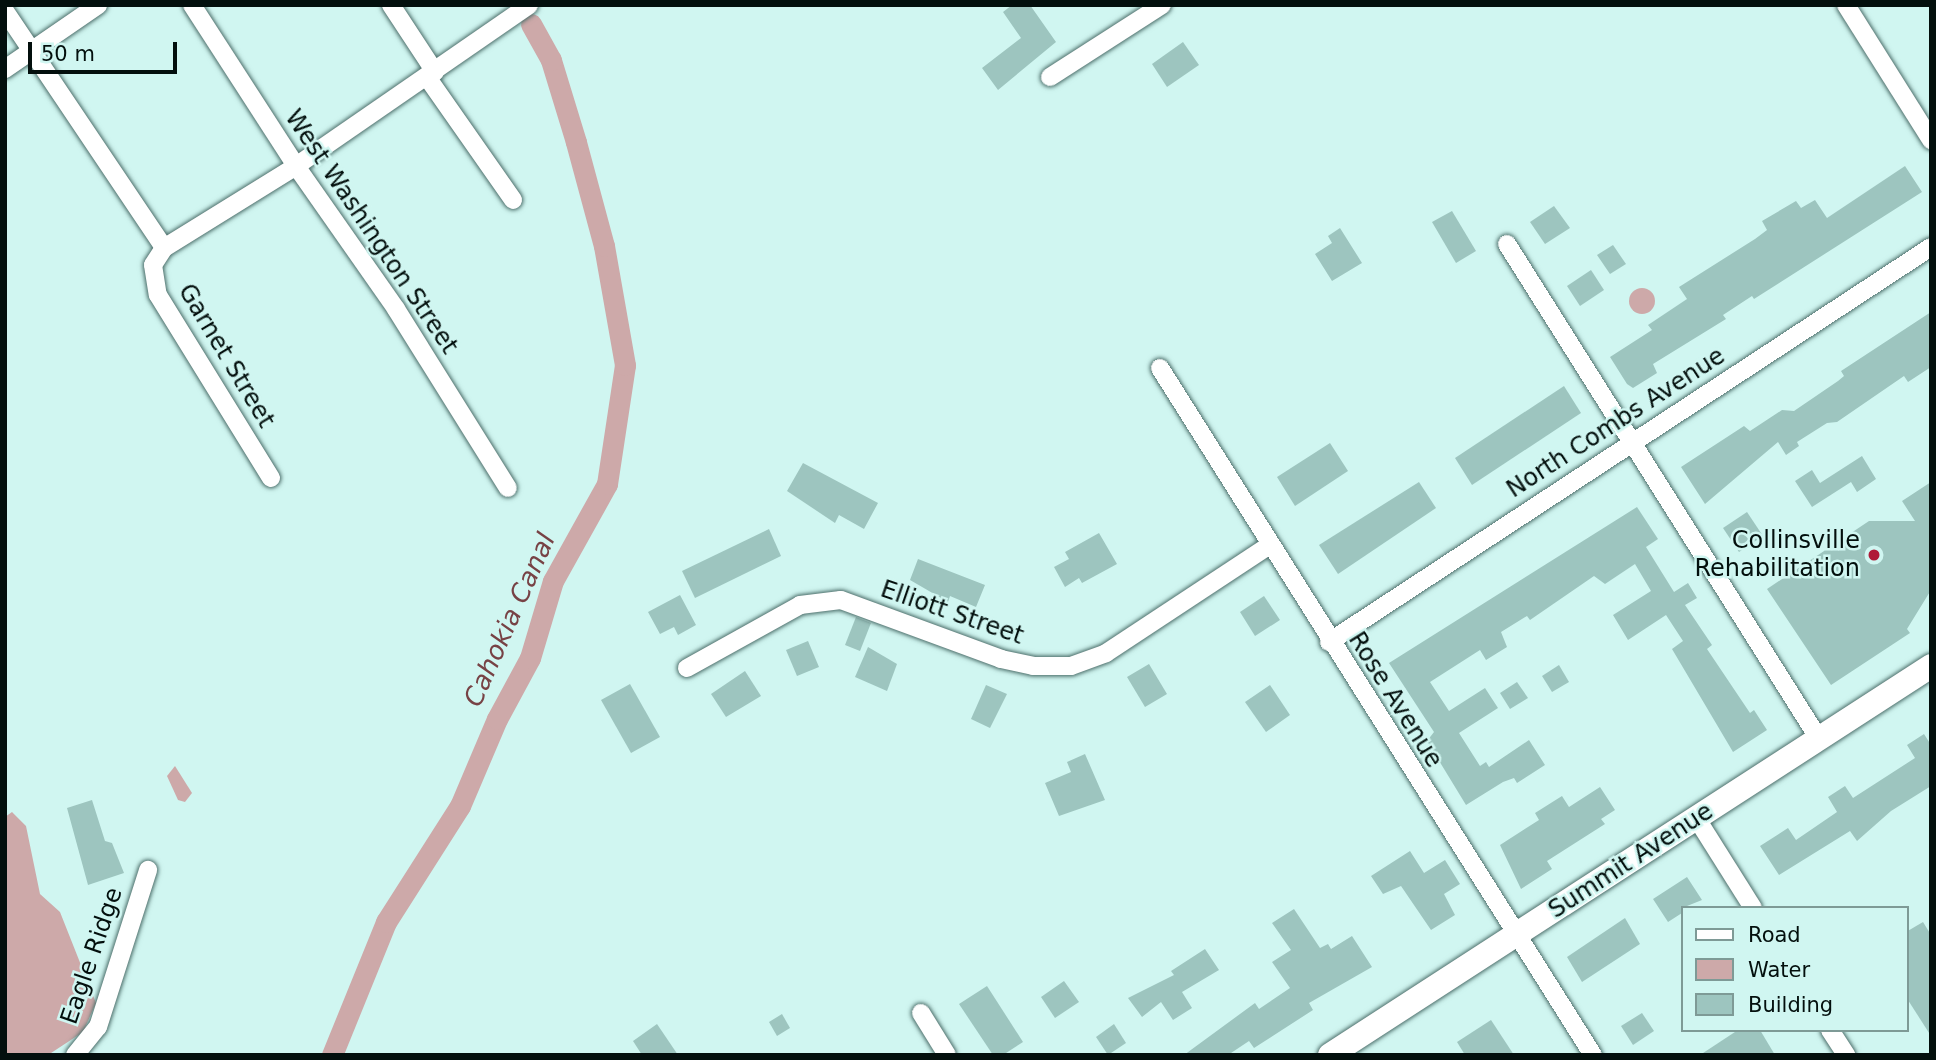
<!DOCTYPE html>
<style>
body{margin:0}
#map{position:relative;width:1936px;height:1060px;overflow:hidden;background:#d0f6f1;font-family:"DejaVu Sans",sans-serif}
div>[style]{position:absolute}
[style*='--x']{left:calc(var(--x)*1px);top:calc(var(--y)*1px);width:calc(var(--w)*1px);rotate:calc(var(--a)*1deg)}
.water>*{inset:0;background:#cda9a9}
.round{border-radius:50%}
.canal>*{height:21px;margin:-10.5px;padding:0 10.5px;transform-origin:10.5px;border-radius:10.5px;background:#cda9a9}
.building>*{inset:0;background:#9dc5bf}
.roads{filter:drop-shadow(0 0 2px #4d6f6b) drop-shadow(0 0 2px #4d6f6b)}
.street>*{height:18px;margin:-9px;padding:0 9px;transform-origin:9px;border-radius:9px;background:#fff}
.secondary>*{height:24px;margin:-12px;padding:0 12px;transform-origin:12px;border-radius:12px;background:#fff}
.dots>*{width:19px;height:19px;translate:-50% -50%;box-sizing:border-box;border:4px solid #d0f6f1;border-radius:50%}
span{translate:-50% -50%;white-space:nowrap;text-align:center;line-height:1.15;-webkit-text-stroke:5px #d0f6f1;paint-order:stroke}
.street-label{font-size:24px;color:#030f0d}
.poi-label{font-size:24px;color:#030f0d}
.right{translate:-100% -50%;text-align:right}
.water-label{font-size:26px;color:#774245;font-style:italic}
.frame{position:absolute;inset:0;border:7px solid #030f0d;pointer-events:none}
.legend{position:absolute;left:1681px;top:906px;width:228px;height:126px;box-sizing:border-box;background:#d0f6f1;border:2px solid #7e9a96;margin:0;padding:9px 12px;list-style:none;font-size:21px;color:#030f0d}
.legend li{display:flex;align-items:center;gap:14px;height:35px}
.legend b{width:35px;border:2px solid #7e9a96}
.scale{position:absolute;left:28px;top:42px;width:149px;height:32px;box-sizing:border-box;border:4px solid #030f0d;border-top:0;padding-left:9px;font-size:21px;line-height:24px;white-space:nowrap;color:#030f0d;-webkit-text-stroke:5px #d0f6f1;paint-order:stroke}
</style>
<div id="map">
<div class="water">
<div class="round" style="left:1629px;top:288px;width:26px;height:26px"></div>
<div style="clip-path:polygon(175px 766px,192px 793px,185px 802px,178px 800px,167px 776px)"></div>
<div style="clip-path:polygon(12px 812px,26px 826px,40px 894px,60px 912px,96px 1003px,83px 1032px,48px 1055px,5px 1055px,5px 817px)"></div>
</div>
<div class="canal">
<div style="--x:332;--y:1055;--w:144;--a:-67.9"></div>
<div style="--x:386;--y:922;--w:138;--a:-57.5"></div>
<div style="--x:460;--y:806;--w:95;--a:-67"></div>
<div style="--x:497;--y:719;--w:69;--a:-61.6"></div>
<div style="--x:530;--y:658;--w:80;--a:-73.4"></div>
<div style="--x:553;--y:581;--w:111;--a:-60.9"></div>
<div style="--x:607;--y:484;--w:120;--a:-81.4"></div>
<div style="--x:625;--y:365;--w:121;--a:-100"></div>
<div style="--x:604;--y:246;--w:108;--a:-105.1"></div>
<div style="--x:576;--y:142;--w:86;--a:-107"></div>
<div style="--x:551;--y:60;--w:41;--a:-119.1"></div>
</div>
<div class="building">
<div style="clip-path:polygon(1012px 5px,1030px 5px,1056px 42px,998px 90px,982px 68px,1021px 38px,1003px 12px)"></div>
<div style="clip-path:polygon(1183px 42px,1199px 65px,1167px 87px,1152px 64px)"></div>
<div style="clip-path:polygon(1905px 166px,1922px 192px,1754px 299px,1752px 296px,1723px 315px,1726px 319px,1653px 364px,1657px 373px,1633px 388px,1627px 384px,1610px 357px,1652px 330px,1648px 325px,1687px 299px,1679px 287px,1755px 239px,1767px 230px,1762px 221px,1796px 201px,1801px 208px,1815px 200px,1827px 218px)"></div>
<div style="clip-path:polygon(1554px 206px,1570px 228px,1545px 244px,1530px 222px)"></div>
<div style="clip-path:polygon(1452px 211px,1476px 251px,1456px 263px,1432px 222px)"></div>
<div style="clip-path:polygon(1340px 228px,1362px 263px,1332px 281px,1315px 254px,1332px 243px,1328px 236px)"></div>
<div style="clip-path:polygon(1613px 245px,1626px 264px,1610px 274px,1597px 255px)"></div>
<div style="clip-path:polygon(1591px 270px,1604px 290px,1580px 306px,1567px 286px)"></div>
<div style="clip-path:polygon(1931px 312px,1931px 367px,1908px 382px,1904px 376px,1837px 422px,1827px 423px,1797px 442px,1799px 446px,1786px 455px,1778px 442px,1705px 504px,1681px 467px,1744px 426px,1750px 431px,1782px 410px,1794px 411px,1838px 381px,1844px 376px,1841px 371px)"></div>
<div style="clip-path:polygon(1564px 386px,1581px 413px,1472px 485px,1455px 458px)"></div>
<div style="clip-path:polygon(1330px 443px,1348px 471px,1295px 506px,1277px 477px)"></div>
<div style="clip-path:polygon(1862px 456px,1876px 479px,1857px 492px,1851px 482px,1812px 507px,1795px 481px,1812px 470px,1820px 483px)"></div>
<div style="clip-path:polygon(803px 463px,878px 503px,864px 529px,839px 515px,835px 523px,787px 491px)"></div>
<div style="clip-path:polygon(1419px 482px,1436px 508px,1338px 574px,1319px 545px)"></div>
<div style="clip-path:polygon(1931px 482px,1931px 590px,1907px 629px,1910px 633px,1831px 685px,1767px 589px,1869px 521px,1915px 521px,1902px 501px)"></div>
<div style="clip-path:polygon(1637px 507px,1658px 539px,1646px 547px,1674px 592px,1688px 583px,1697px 598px,1685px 605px,1712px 645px,1707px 649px,1750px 713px,1754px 710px,1767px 730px,1733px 752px,1672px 649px,1683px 641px,1666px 615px,1628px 640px,1613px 615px,1651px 591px,1635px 564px,1605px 584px,1594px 576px,1530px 620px,1527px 616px,1501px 632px,1507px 647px,1486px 660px,1480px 650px,1430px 682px,1449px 711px,1485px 688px,1498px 708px,1459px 733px,1480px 766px,1486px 762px,1489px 767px,1529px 740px,1545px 765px,1517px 783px,1514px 778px,1503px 782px,1466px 805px,1427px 741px,1434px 732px,1389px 663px)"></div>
<div style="clip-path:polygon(1747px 512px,1763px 536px,1739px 552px,1723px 528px)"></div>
<div style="clip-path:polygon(769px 529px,781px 556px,695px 598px,682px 571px)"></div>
<div style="clip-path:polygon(1099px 533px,1117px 564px,1082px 583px,1079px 578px,1065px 587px,1054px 567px,1069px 559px,1065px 552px)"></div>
<div style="clip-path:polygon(918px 559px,985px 585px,976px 607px,950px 596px,948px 602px,910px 580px)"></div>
<div style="clip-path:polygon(680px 595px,696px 625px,678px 635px,674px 627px,660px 634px,648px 612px)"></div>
<div style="clip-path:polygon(1264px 596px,1280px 620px,1255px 636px,1240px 612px)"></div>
<div style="clip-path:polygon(856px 617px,871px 623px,860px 651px,845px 645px)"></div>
<div style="clip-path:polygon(808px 641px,819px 667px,797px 676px,786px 650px)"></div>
<div style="clip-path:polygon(868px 647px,897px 664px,887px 691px,855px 677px)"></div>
<div style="clip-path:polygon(1149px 664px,1167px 694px,1145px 707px,1127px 677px)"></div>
<div style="clip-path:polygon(1559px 665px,1569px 682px,1552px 692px,1542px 676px)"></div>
<div style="clip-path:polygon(745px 671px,761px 696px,726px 717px,711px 694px)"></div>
<div style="clip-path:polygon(1517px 682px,1528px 698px,1510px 709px,1500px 693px)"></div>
<div style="clip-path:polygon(630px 684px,660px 737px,631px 753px,601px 700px)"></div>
<div style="clip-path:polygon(986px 685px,1007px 694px,990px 728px,971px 719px)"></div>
<div style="clip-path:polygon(1270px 685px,1290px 715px,1266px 732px,1245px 702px)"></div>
<div style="clip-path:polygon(1924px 734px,1931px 745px,1931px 786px,1891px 811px,1857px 841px,1850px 831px,1779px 875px,1760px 846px,1788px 828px,1796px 840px,1837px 812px,1828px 797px,1845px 786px,1853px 798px,1915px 758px,1907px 745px)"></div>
<div style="clip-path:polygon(1085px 754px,1105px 800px,1059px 816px,1045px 783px,1071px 772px,1067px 762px)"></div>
<div style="clip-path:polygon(1600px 787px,1615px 810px,1601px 819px,1605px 824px,1547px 861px,1552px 869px,1521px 889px,1500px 845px,1539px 820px,1535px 813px,1562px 796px,1569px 807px)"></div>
<div style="clip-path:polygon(92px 800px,105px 841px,112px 843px,124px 873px,88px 885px,67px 808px)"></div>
<div style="clip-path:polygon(1410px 851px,1424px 873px,1445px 860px,1460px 884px,1444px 894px,1455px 915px,1431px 930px,1401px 886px,1383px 894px,1371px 876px)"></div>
<div style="clip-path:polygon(1687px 877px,1702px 900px,1682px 908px,1682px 913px,1668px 922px,1653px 899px)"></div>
<div style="clip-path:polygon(1294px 909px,1320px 948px,1328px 944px,1331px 949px,1352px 936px,1372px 967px,1309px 1003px,1313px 1010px,1254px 1048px,1249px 1041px,1228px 1055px,1184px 1055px,1255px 1003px,1259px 1009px,1290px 988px,1272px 962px,1291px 950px,1272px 923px)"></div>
<div style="clip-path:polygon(1625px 918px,1640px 944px,1582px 982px,1567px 957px)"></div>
<div style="clip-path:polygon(1923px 922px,1931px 935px,1931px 1036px,1906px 997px,1906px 932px)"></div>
<div style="clip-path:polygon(1205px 949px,1219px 970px,1182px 992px,1192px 1008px,1173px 1020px,1161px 1002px,1142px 1017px,1128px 998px,1174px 975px,1171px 971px)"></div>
<div style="clip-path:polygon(1064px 981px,1079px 1002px,1055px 1018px,1041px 997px)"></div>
<div style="clip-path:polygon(987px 986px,1023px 1042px,1003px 1055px,993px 1055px,959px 1004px)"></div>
<div style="clip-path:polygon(1642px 1013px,1654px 1031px,1633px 1045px,1621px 1026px)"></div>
<div style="clip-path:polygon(782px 1014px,790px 1028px,777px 1036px,769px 1022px)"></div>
<div style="clip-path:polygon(1491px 1020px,1514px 1055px,1465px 1055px,1457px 1042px)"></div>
<div style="clip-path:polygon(657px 1024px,678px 1055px,642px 1055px,633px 1041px)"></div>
<div style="clip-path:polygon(1114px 1024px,1126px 1043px,1108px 1055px,1096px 1037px)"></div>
<div style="clip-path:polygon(1738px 1030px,1760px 1030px,1775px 1055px,1700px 1055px)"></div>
</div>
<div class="roads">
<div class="street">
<div style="--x:192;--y:5;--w:192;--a:57.1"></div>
<div style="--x:296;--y:166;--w:174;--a:55"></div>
<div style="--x:396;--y:309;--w:211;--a:58"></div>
<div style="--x:391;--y:5;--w:80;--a:56.7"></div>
<div style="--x:1846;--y:5;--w:160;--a:57.8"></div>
<div style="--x:5;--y:11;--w:285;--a:56.1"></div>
<div style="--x:164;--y:248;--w:20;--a:123"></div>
<div style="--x:153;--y:265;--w:30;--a:81"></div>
<div style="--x:158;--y:295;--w:215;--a:58.3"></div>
<div style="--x:5;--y:69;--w:113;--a:-34.5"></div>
<div style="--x:427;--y:77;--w:150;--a:55"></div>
<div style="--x:1050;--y:77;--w:133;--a:-32.7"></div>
<div style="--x:1507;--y:244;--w:585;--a:57.78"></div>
<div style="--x:164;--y:248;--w:155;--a:-31.8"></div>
<div style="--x:296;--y:166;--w:283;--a:-34.6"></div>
<div style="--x:1160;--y:368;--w:812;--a:57.78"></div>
<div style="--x:1329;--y:642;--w:720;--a:-33.27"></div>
<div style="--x:687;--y:668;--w:129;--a:-29.1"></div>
<div style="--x:800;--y:605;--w:41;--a:-7"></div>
<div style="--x:841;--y:600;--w:171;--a:20.2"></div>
<div style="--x:1001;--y:659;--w:33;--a:12"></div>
<div style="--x:1033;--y:666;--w:38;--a:0"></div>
<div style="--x:1071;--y:666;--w:37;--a:-20"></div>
<div style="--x:1106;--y:653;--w:194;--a:-33.4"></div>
<div style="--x:1697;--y:819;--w:105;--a:57.8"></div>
<div style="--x:921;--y:1013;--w:49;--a:58.2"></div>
<div style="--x:1830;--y:1030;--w:30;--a:57"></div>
<div style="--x:75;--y:1055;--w:36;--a:-51"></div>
<div style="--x:98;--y:1027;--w:165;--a:-72.3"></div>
</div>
<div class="secondary">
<div style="--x:1330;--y:1055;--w:716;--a:-32.91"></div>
</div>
</div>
<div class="dots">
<div style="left:1874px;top:555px;background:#af1b38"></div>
</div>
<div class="street-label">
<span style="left:371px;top:232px;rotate:56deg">West Washington Street</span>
<span style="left:226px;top:356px;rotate:59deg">Garnet Street</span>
<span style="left:1616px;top:423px;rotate:-33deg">North Combs Avenue</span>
<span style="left:952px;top:613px;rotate:19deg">Elliott Street</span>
<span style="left:1395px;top:700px;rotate:58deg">Rose Avenue</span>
<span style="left:1631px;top:861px;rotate:-33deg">Summit Avenue</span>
<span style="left:92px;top:956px;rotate:-71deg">Eagle Ridge</span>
</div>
<div class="poi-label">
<span class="right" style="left:1860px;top:555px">Collinsville<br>Rehabilitation</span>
</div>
<div class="water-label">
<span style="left:510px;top:620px;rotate:-66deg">Cahokia Canal</span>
</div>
<div class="frame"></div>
<ul class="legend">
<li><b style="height:9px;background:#fff"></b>Road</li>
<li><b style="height:19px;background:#cda9a9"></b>Water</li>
<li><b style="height:19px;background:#9dc5bf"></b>Building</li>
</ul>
<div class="scale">50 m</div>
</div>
